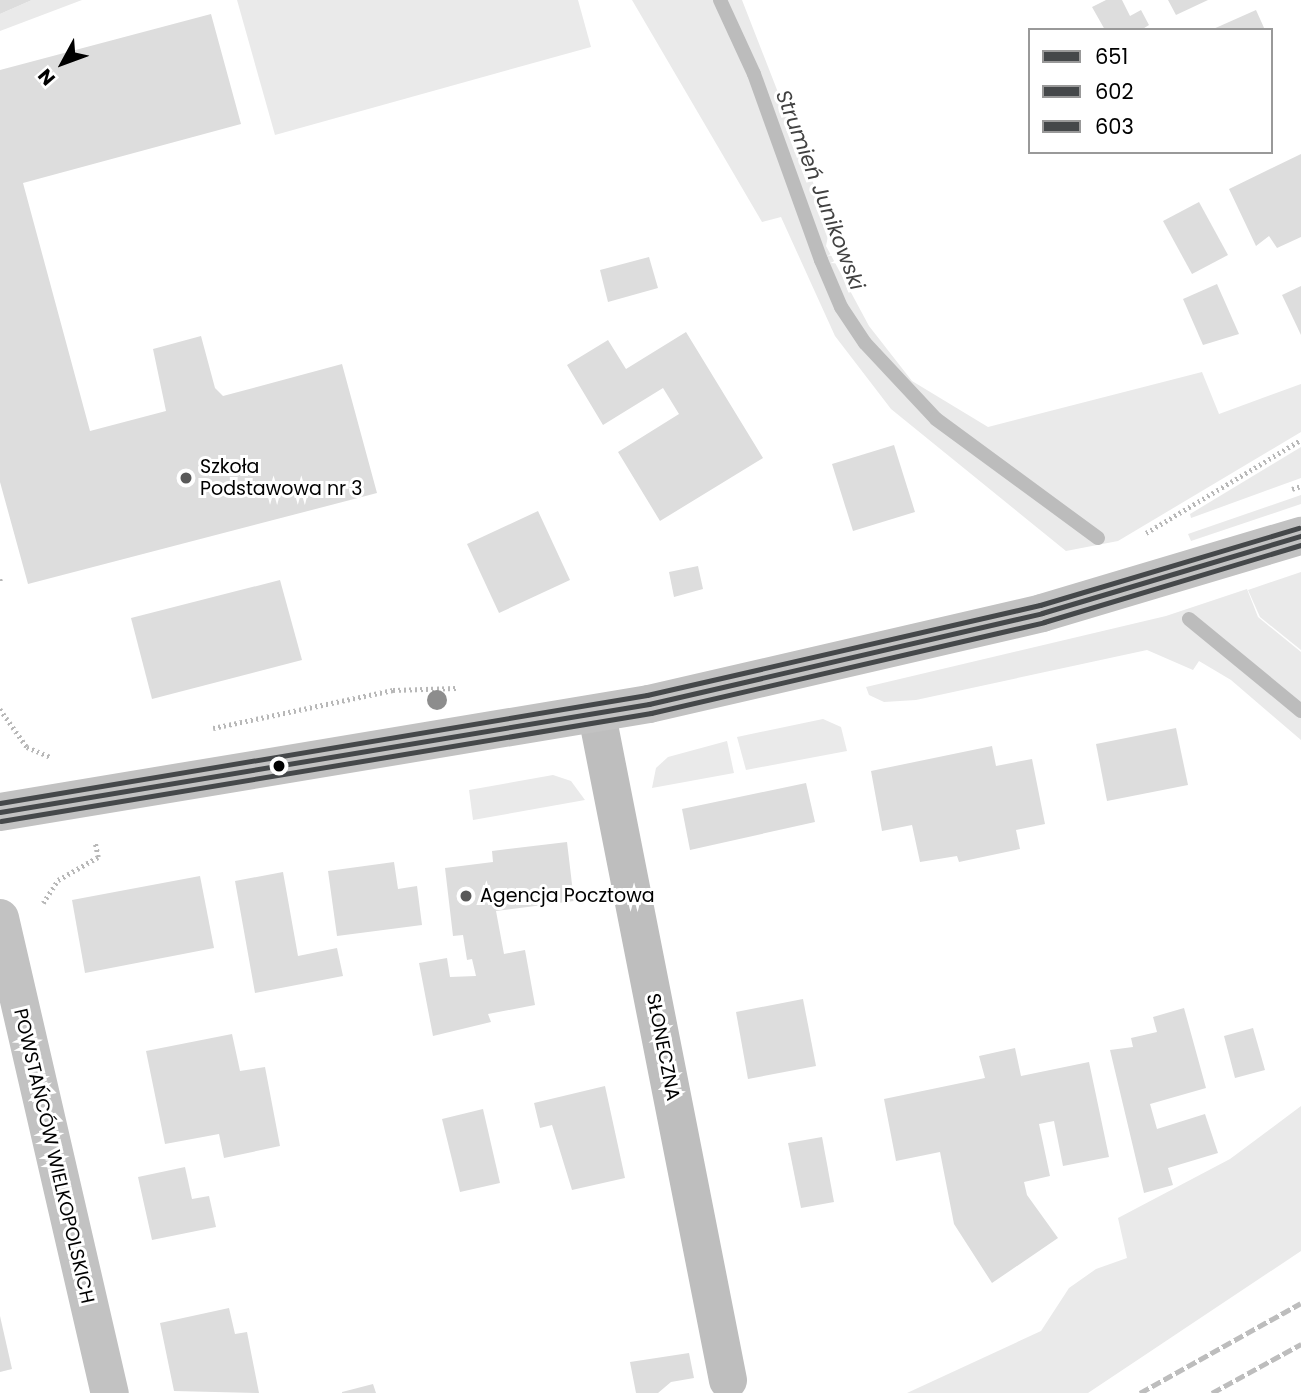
<!DOCTYPE html>
<meta charset="utf-8">
<style>
body{margin:0}
#map{position:relative;width:1301px;height:1393px;overflow:hidden;background:#fff;font-family:Poppins,sans-serif}
div>[style]{position:absolute}
[style*='--x']{left:calc(var(--x)*1px);top:calc(var(--y)*1px);width:calc(var(--w)*1px);rotate:calc(var(--a)*1deg)}
.green>*{inset:0;background:#eaeaea}
.stream>*{height:14px;margin:-7px;padding:0 7px;transform-origin:7px;border-radius:7px;background:#bcbcbc}
.building>*{inset:0;background:#ddd}
.path>*{height:4.5px;margin-top:-2.25px;transform-origin:0;background:repeating-linear-gradient(90deg,#b8b8b8 0 2px,transparent 0 5.5px)}
.street>*{height:38px;margin:-19px;padding:0 19px;transform-origin:19px;border-radius:19px;background:#bebebe}
.secondary>*{height:38px;margin:-19px;padding:0 19px;transform-origin:19px;border-radius:19px;background:#c2c2c2}
.rail>*{height:5px;margin-top:-2.5px;transform-origin:0;background:repeating-linear-gradient(90deg,#bdbdbd 0 10px,transparent 0 13.5px)}
.bus-1>*{height:5px;margin:-2.5px;padding:0 2.5px;transform-origin:2.5px;border-radius:2.5px;background:#45484a}
.bus-2>*{height:5px;margin:-2.5px;padding:0 2.5px;transform-origin:2.5px;border-radius:2.5px;background:#45484a}
.bus-3>*{height:5px;margin:-2.5px;padding:0 2.5px;transform-origin:2.5px;border-radius:2.5px;background:#45484a}
.trees>*{width:20px;height:20px;margin:-10px;border-radius:50%;background:#8d8d8d}
.dots>*{width:19px;height:19px;translate:-50% -50%;box-sizing:border-box;border:4px solid #fff;border-radius:50%}
span{translate:-50% -50%;white-space:nowrap;text-align:center;line-height:1.15;-webkit-text-stroke:6px #fff;paint-order:stroke}
.poi-label{font-size:19px;color:#000}
.left{translate:0 -50%;text-align:left}
.street-label{font-size:19px;color:#000}
.water-label{font-size:21px;color:#414141;font-style:italic}
.legend{position:absolute;left:1028px;top:28px;width:245px;height:126px;box-sizing:border-box;background:#fff;border:2px solid #999;margin:0;padding:9px 12px;list-style:none;font-size:21px;color:#000}
.legend li{display:flex;align-items:center;gap:14px;height:35px}
.legend b{width:35px;border:2px solid #999}
.north{position:absolute;left:28px;top:28px;width:70px;height:70px;-webkit-text-stroke:5px #fff;paint-order:stroke;rotate:229deg;font-size:19px;font-weight:700;line-height:28px;text-align:center;color:#000}
.north::after{content:'';display:block;margin:auto;width:24px;height:32px;background:#000;clip-path:polygon(50% 0,100% 100%,50% 72%,0 100%)}
</style>
<div id="map">
<div class="green">
<div style="clip-path:polygon(32px 0,82px 0,0 31px,0 14px)"></div>
<div style="clip-path:polygon(237px 0,578px 0,591px 47px,275px 135px)"></div>
<div style="clip-path:polygon(632px 0,742px 0,830px 226px,826px 246px,869px 326px,912px 381px,988px 427px,1202px 372px,1219px 414px,1301px 384px,1301px 432px,1118px 541px,1066px 551px,891px 409px,835px 336px,781px 217px,762px 222px)"></div>
<div style="clip-path:polygon(1301px 447px,1301px 478px,1191px 518px,1190px 514px)"></div>
<div style="clip-path:polygon(1301px 495px,1301px 504px,1191px 541px,1188px 534px)"></div>
<div style="clip-path:polygon(1301px 572px,1301px 650px,1260px 617px,1248px 590px)"></div>
<div style="clip-path:polygon(1247px 589px,1258px 617px,1301px 652px,1301px 740px,1231px 680px,1199px 661px,1193px 670px,1147px 650px,916px 700px,884px 702px,869px 695px,866px 687px,1166px 616px)"></div>
<div style="clip-path:polygon(823px 719px,841px 727px,847px 751px,746px 770px,737px 737px)"></div>
<div style="clip-path:polygon(727px 741px,734px 773px,652px 788px,656px 768px,668px 757px)"></div>
<div style="clip-path:polygon(553px 775px,571px 781px,585px 800px,473px 820px,469px 790px)"></div>
<div style="clip-path:polygon(1301px 1106px,1301px 1251px,1088px 1393px,907px 1393px,1041px 1331px,1069px 1288px,1096px 1269px,1127px 1258px,1118px 1218px,1230px 1159px)"></div>
</div>
<div class="stream">
<div style="--x:720;--y:0;--w:81;--a:65.3"></div>
<div style="--x:754;--y:74;--w:198;--a:70.2"></div>
<div style="--x:821;--y:260;--w:51;--a:66.9"></div>
<div style="--x:841;--y:307;--w:43;--a:56.3"></div>
<div style="--x:865;--y:343;--w:104;--a:46.9"></div>
<div style="--x:936;--y:419;--w:201;--a:36.3"></div>
<div style="--x:1189;--y:619;--w:145;--a:39.4"></div>
</div>
<div class="building">
<div style="clip-path:polygon(0 0,32px 0,0 14px)"></div>
<div style="clip-path:polygon(1106px 0,1122px 0,1130px 16px,1141px 10px,1149px 25px,1141px 30px,1105px 30px,1092px 7px)"></div>
<div style="clip-path:polygon(1168px 0,1208px 0,1176px 15px)"></div>
<div style="clip-path:polygon(1256px 10px,1265px 30px,1211px 30px)"></div>
<div style="clip-path:polygon(211px 14px,241px 124px,23px 183px,90px 431px,166px 411px,153px 349px,201px 336px,215px 388px,223px 396px,342px 364px,377px 493px,28px 584px,0 482px,0 70px)"></div>
<div style="clip-path:polygon(1301px 154px,1301px 237px,1277px 248px,1269px 236px,1256px 246px,1229px 189px)"></div>
<div style="clip-path:polygon(1199px 202px,1228px 255px,1192px 274px,1163px 221px)"></div>
<div style="clip-path:polygon(649px 257px,658px 288px,608px 302px,600px 270px)"></div>
<div style="clip-path:polygon(1217px 284px,1239px 334px,1203px 345px,1183px 299px)"></div>
<div style="clip-path:polygon(1301px 286px,1301px 335px,1282px 295px)"></div>
<div style="clip-path:polygon(686px 332px,763px 458px,660px 521px,618px 452px,679px 414px,663px 388px,603px 425px,567px 365px,608px 340px,626px 369px)"></div>
<div style="clip-path:polygon(894px 445px,915px 512px,853px 531px,832px 464px)"></div>
<div style="clip-path:polygon(538px 511px,570px 580px,499px 613px,467px 544px)"></div>
<div style="clip-path:polygon(698px 566px,703px 589px,674px 597px,669px 572px)"></div>
<div style="clip-path:polygon(280px 580px,302px 660px,152px 699px,131px 618px)"></div>
<div style="clip-path:polygon(1176px 728px,1188px 785px,1107px 801px,1096px 744px)"></div>
<div style="clip-path:polygon(992px 746px,996px 766px,1032px 759px,1045px 824px,1016px 830px,1020px 849px,959px 862px,957px 856px,920px 862px,912px 825px,882px 831px,871px 771px)"></div>
<div style="clip-path:polygon(806px 783px,815px 822px,690px 850px,682px 809px)"></div>
<div style="clip-path:polygon(567px 842px,574px 901px,496px 911px,504px 954px,525px 950px,535px 1005px,488px 1014px,491px 1022px,433px 1036px,419px 963px,447px 958px,450px 977px,476px 976px,472px 959px,467px 960px,463px 935px,453px 936px,445px 868px,493px 862px,492px 851px)"></div>
<div style="clip-path:polygon(394px 862px,398px 889px,417px 886px,422px 925px,337px 936px,328px 871px)"></div>
<div style="clip-path:polygon(283px 872px,298px 956px,337px 948px,343px 976px,255px 993px,235px 881px)"></div>
<div style="clip-path:polygon(200px 876px,214px 948px,85px 973px,72px 900px)"></div>
<div style="clip-path:polygon(803px 999px,816px 1066px,748px 1079px,736px 1012px)"></div>
<div style="clip-path:polygon(1184px 1008px,1206px 1088px,1150px 1104px,1157px 1129px,1205px 1114px,1218px 1153px,1168px 1168px,1173px 1185px,1144px 1193px,1110px 1050px,1133px 1047px,1131px 1038px,1157px 1032px,1153px 1017px)"></div>
<div style="clip-path:polygon(1253px 1028px,1265px 1070px,1235px 1078px,1224px 1036px)"></div>
<div style="clip-path:polygon(232px 1034px,240px 1071px,265px 1067px,280px 1146px,224px 1158px,219px 1134px,165px 1144px,146px 1051px)"></div>
<div style="clip-path:polygon(1015px 1048px,1021px 1076px,1089px 1062px,1109px 1157px,1063px 1166px,1054px 1121px,1039px 1124px,1050px 1176px,1024px 1182px,1027px 1195px,1058px 1238px,992px 1283px,954px 1224px,940px 1152px,896px 1161px,884px 1099px,985px 1078px,979px 1056px)"></div>
<div style="clip-path:polygon(605px 1086px,625px 1178px,572px 1190px,552px 1125px,540px 1128px,534px 1103px)"></div>
<div style="clip-path:polygon(483px 1109px,500px 1183px,460px 1192px,442px 1119px)"></div>
<div style="clip-path:polygon(822px 1137px,834px 1202px,801px 1208px,788px 1143px)"></div>
<div style="clip-path:polygon(185px 1167px,192px 1199px,209px 1196px,216px 1227px,152px 1240px,138px 1177px)"></div>
<div style="clip-path:polygon(229px 1308px,235px 1334px,247px 1332px,259px 1393px,174px 1391px,160px 1323px)"></div>
<div style="clip-path:polygon(0 1316px,12px 1369px,0 1372px)"></div>
<div style="clip-path:polygon(689px 1353px,694px 1378px,671px 1382px,658px 1393px,636px 1393px,630px 1362px)"></div>
<div style="clip-path:polygon(373px 1384px,376px 1393px,342px 1393px,342px 1392px)"></div>
</div>
<div class="path">
<div style="--x:1292;--y:489;--w:9;--a:-18"></div>
<div style="--x:1146;--y:533;--w:181;--a:-31"></div>
<div style="--x:0;--y:579;--w:4;--a:76"></div>
<div style="--x:0;--y:709;--w:47;--a:54.6"></div>
<div style="--x:27;--y:747;--w:25;--a:23"></div>
<div style="--x:213;--y:728;--w:184;--a:-11.9"></div>
<div style="--x:393;--y:690;--w:63;--a:-1.8"></div>
<div style="--x:43;--y:903;--w:27;--a:-57"></div>
<div style="--x:58;--y:880;--w:46;--a:-29.9"></div>
<div style="--x:98;--y:857;--w:14;--a:-102"></div>
</div>
<div class="street">
<div style="--x:597;--y:715;--w:678;--a:78.86"></div>
</div>
<div class="secondary">
<div style="--x:0;--y:812;--w:658;--a:-9.45"></div>
<div style="--x:649;--y:704;--w:403;--a:-13"></div>
<div style="--x:1042;--y:613;--w:270;--a:-16.6"></div>
<div style="--x:0;--y:918;--w:488;--a:77"></div>
</div>
<div class="rail">
<div style="--x:1140;--y:1393;--w:184;--a:-29.2"></div>
<div style="--x:1212;--y:1393;--w:102;--a:-28.8"></div>
</div>
<div class="bus-1">
<div style="--x:0;--y:812;--w:658;--a:-9.45"></div>
<div style="--x:649;--y:704;--w:403;--a:-13"></div>
<div style="--x:1042;--y:613;--w:270;--a:-16.6"></div>
</div>
<div class="bus-2">
<div style="--x:1;--y:821;--w:659;--a:-9.43"></div>
<div style="--x:651;--y:713;--w:403;--a:-13"></div>
<div style="--x:1044;--y:622;--w:268;--a:-16.7"></div>
</div>
<div class="bus-3">
<div style="--x:0;--y:803;--w:656;--a:-9.48"></div>
<div style="--x:647;--y:695;--w:403;--a:-12.9"></div>
<div style="--x:1040;--y:605;--w:270;--a:-16.6"></div>
</div>
<div class="trees">
<div style="left:437px;top:700px"></div>
</div>
<div class="dots">
<div style="left:186px;top:478px;background:#595959"></div>
<div style="left:279px;top:766px;background:#000"></div>
<div style="left:466px;top:896px;background:#595959"></div>
</div>
<div class="poi-label">
<span class="left" style="left:200px;top:478px">Szkoła<br>Podstawowa nr 3</span>
<span class="left" style="left:480px;top:896px">Agencja Pocztowa</span>
</div>
<div class="street-label">
<span style="left:663px;top:1047px;rotate:79deg">SŁONECZNA</span>
<span style="left:54px;top:1156px;rotate:77deg">POWSTAŃCÓW WIELKOPOLSKICH</span>
</div>
<div class="water-label">
<span style="left:820px;top:190px;rotate:69deg">Strumień Junikowski</span>
</div>
<ul class="legend">
<li><b style="height:9px;background:#45484a"></b>651</li>
<li><b style="height:9px;background:#45484a"></b>602</li>
<li><b style="height:9px;background:#45484a"></b>603</li>
</ul>
<div class="north">N</div>
</div>
